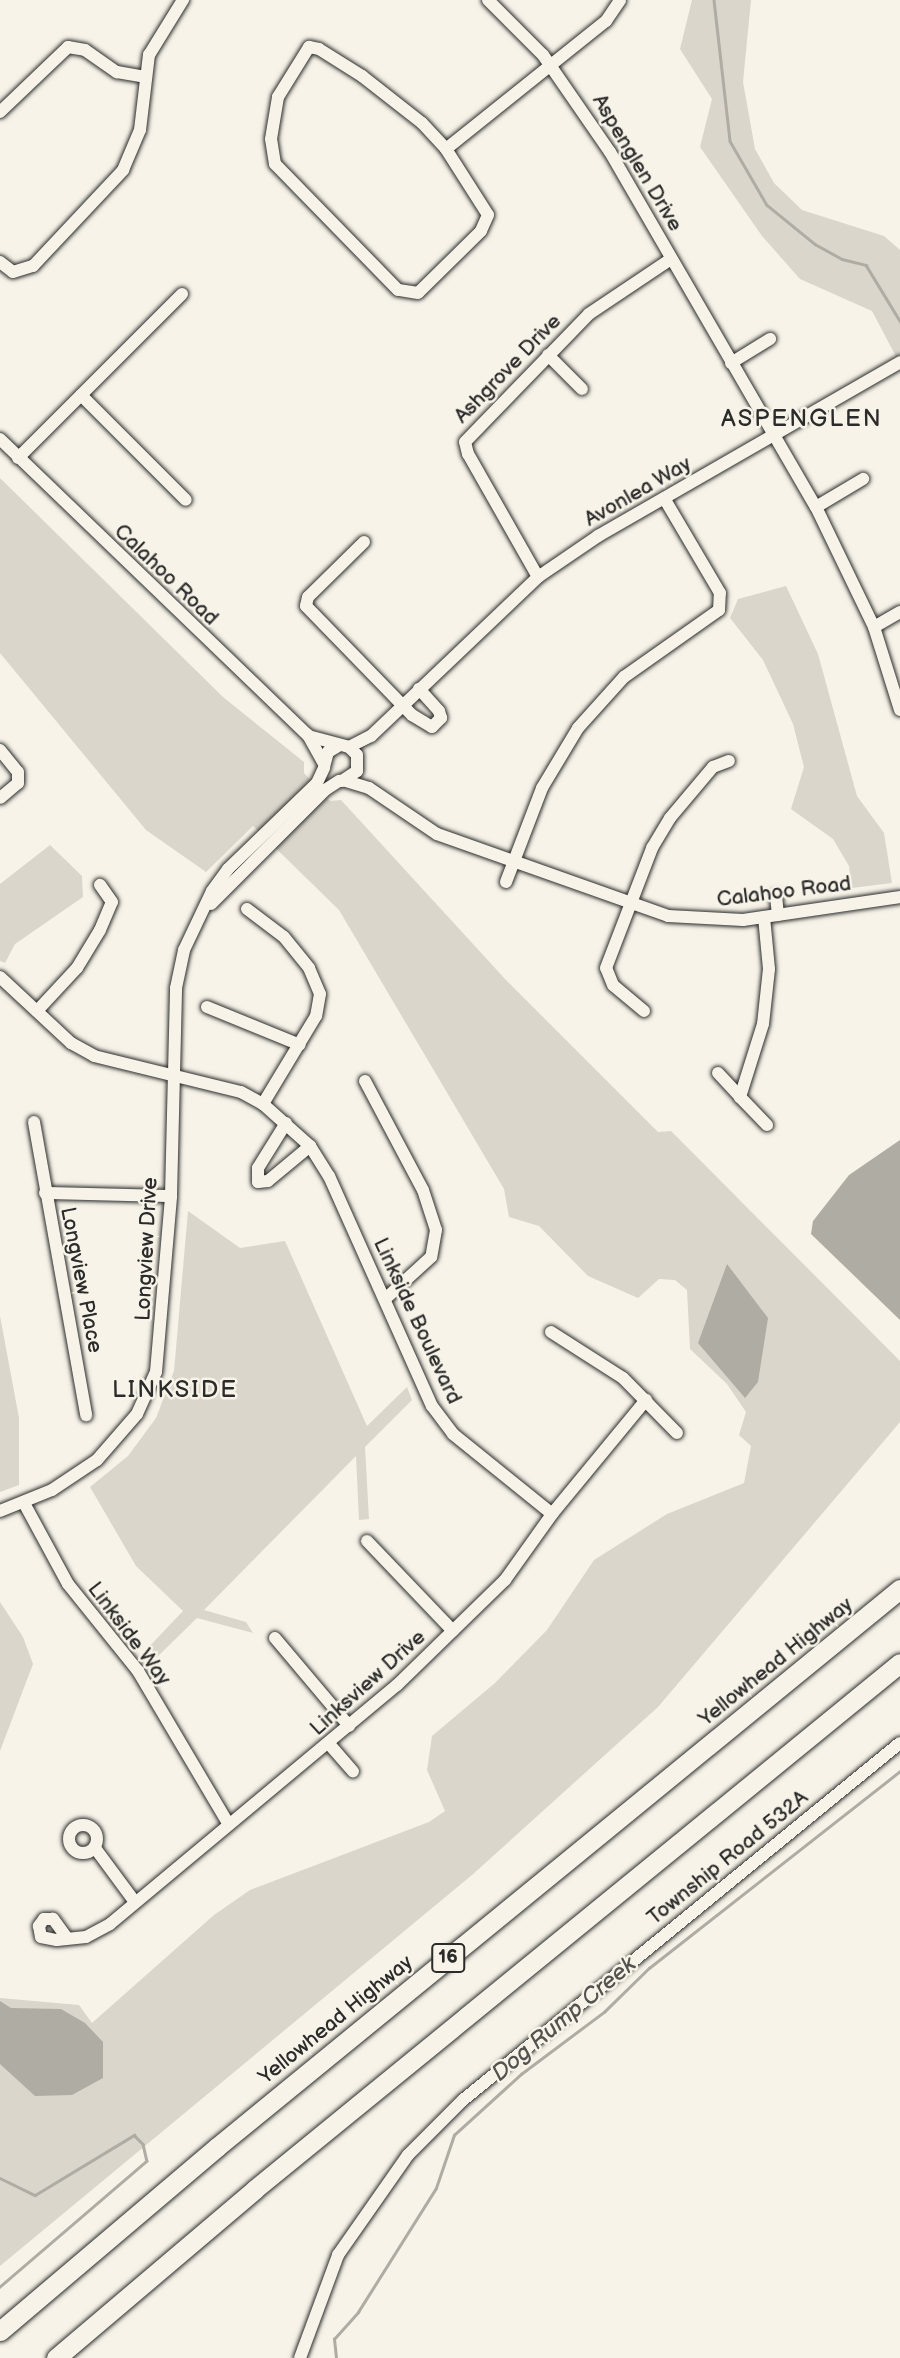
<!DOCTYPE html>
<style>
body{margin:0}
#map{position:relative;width:900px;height:2358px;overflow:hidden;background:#f7f3e8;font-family:"Balsamiq Sans",sans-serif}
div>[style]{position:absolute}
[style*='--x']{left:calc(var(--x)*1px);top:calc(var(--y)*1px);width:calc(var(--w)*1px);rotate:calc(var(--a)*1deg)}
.green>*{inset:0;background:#dad6cc}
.water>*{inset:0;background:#afaca4}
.stream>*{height:2.5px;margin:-1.25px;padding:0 1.25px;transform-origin:1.25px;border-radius:1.25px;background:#afaca4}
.roads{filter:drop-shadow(0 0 2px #2b2b2b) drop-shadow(0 0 2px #2b2b2b)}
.minor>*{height:12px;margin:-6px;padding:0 6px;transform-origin:6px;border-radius:6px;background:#f7f3e8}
.minor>.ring{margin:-6px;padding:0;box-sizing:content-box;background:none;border:12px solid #f7f3e8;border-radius:50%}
.highway>*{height:19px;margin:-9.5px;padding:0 9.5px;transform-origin:9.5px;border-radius:9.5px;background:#f7f3e8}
span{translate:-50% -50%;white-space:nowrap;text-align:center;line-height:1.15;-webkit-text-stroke:5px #f7f3e8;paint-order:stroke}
.shield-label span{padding:2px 5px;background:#f7f3e8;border:2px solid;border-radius:5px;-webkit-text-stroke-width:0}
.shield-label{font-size:19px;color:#2b2b2b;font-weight:700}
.street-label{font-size:21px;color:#2b2b2b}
.water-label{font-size:23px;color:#53524f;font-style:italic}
.quarter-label{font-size:24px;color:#2b2b2b;letter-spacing:2px}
</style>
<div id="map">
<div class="green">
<div style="clip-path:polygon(692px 0,751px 0,743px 82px,755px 149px,774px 183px,802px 210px,884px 236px,900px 250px,900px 364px,872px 311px,800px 279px,762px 236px,700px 147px,712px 99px,680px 49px)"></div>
<div style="clip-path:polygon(0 478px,223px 697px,304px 762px,304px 773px,330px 801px,341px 800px,506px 980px,658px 1132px,671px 1131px,900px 1361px,900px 1422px,658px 1707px,472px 1875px,0 2266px,0 1998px,79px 2005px,92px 2023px,214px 1915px,250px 1890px,429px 1822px,445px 1811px,427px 1770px,432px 1736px,495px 1683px,547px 1630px,594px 1560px,667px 1514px,744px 1483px,751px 1446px,739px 1435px,746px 1412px,727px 1384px,690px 1349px,687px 1290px,675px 1280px,659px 1279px,638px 1298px,588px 1276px,539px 1226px,509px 1217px,504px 1189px,339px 910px,253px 826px,206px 872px,146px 830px,0 653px)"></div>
<div style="clip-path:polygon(786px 586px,818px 654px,857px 796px,884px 833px,892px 883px,852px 888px,849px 866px,833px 839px,791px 809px,804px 767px,793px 724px,763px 660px,730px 618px,738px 599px)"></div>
<div style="clip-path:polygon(50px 845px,82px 876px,83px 897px,15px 944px,5px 963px,0 961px,0 884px)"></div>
<div style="clip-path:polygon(188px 1211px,240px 1248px,285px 1241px,367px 1426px,407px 1387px,412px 1400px,365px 1447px,369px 1519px,359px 1520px,356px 1456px,204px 1610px,246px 1622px,253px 1633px,197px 1618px,153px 1661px,144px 1652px,183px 1611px,136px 1566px,90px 1487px,128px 1456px,156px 1418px,174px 1371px)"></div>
<div style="clip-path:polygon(0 1316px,19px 1418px,19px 1485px,0 1492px)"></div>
<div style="clip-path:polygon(0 1602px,23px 1637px,33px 1664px,0 1751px)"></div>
</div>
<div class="water">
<div style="clip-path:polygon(900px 1140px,900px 1320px,811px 1234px,813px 1221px,849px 1175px)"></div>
<div style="clip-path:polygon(727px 1264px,768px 1318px,758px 1382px,745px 1398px,698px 1343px)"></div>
<div style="clip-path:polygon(0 2001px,11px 2008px,61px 2009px,85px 2023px,103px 2042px,103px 2078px,72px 2095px,35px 2096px,0 2064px)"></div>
</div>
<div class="stream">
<div style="--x:714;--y:0;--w:142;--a:83.5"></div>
<div style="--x:730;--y:141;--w:74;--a:60"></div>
<div style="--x:767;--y:205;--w:62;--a:39.1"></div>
<div style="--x:815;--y:244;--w:31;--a:29"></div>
<div style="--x:842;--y:259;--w:25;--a:14"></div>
<div style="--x:866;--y:265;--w:66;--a:58.7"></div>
<div style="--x:0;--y:2178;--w:39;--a:26"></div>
<div style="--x:35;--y:2195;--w:116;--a:-31.2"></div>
<div style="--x:134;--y:2135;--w:13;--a:45"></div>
<div style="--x:143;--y:2144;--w:17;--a:77"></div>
<div style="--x:147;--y:2161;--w:194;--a:139.4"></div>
<div style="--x:336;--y:2358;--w:19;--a:-96"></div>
<div style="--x:334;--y:2339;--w:36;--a:-48"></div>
<div style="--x:358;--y:2312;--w:146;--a:-57.8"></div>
<div style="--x:436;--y:2188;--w:56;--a:-71.2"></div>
<div style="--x:454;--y:2135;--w:91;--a:-42.3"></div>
<div style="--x:521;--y:2074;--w:104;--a:-36.8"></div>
<div style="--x:604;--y:2012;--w:63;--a:-44.4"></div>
<div style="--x:649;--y:1968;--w:319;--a:-38.1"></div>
</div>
<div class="roads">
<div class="minor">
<div style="--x:488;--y:0;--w:78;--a:45"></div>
<div style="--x:543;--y:55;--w:118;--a:55.4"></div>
<div style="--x:610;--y:152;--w:410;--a:59.9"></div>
<div style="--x:816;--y:507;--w:133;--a:64.2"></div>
<div style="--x:874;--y:627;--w:87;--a:72.6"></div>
<div style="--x:309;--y:47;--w:10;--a:11"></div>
<div style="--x:319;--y:49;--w:51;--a:32.1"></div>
<div style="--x:362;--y:76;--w:76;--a:38.1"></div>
<div style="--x:422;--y:123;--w:35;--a:47"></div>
<div style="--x:446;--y:149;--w:78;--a:57.5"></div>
<div style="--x:488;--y:215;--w:17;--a:114"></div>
<div style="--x:481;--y:231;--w:88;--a:135.5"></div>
<div style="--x:418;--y:293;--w:20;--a:-171"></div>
<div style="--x:398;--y:290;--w:176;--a:-134.3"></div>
<div style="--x:275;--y:164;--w:25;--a:-99"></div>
<div style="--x:271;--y:139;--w:43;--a:-80.5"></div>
<div style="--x:278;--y:97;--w:59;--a:-58.2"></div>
<div style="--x:0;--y:112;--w:94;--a:-43.7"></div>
<div style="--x:68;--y:47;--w:17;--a:10"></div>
<div style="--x:85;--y:50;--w:39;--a:35"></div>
<div style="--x:117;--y:72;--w:27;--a:10"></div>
<div style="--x:446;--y:149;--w:205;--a:-38.7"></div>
<div style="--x:606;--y:21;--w:25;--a:-56"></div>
<div style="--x:0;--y:262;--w:16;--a:38"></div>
<div style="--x:13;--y:272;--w:21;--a:-17"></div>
<div style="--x:33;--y:266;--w:132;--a:-46.8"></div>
<div style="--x:123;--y:170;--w:43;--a:-67"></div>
<div style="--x:140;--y:130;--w:76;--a:-83.2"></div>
<div style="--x:149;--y:55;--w:65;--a:-58.3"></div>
<div style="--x:548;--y:355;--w:48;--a:45"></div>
<div style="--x:731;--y:363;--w:46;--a:-31.6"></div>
<div style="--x:81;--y:395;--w:148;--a:45"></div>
<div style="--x:0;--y:439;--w:427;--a:43.9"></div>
<div style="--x:308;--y:735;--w:31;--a:61"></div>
<div style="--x:18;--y:458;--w:232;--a:-45"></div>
<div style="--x:816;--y:507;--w:55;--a:-30.8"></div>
<div style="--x:364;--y:542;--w:78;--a:135.5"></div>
<div style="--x:308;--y:597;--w:9;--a:103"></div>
<div style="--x:306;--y:606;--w:152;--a:45.8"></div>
<div style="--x:412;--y:715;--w:23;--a:31"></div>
<div style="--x:432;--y:727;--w:13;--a:-45"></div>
<div style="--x:441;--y:718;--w:7;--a:-106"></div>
<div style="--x:439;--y:711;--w:30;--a:-132"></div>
<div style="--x:538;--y:577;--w:142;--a:-119.6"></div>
<div style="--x:468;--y:454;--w:12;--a:-104"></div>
<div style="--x:465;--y:442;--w:178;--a:-45.9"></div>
<div style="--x:589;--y:314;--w:99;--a:-33.9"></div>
<div style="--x:874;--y:627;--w:30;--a:-30"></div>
<div style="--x:312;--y:737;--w:38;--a:15"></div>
<div style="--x:349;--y:747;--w:11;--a:45"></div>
<div style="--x:357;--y:755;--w:16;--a:90"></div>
<div style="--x:357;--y:771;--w:18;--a:146"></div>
<div style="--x:349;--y:747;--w:25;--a:-27"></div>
<div style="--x:371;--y:736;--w:231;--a:-43.6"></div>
<div style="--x:538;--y:577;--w:73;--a:-34.3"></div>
<div style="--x:598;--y:536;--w:349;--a:-29.9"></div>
<div style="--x:0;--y:750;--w:28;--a:51"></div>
<div style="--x:18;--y:772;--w:11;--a:90"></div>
<div style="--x:18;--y:783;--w:23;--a:140"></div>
<div style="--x:324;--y:767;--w:16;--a:-75"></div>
<div style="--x:328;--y:752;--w:12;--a:-31"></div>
<div style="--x:346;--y:781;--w:24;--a:17"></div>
<div style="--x:369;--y:788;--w:82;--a:34.1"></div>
<div style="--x:437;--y:834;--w:245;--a:19.5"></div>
<div style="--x:668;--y:916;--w:75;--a:3.1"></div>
<div style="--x:743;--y:920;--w:159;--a:-8.3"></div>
<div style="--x:506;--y:882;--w:101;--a:-69"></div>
<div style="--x:542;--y:788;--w:70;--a:-59"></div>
<div style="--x:578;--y:728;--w:69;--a:-48"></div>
<div style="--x:624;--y:677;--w:116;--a:-35.2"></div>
<div style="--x:719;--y:610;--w:17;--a:-87"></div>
<div style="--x:720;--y:593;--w:110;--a:-120.5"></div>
<div style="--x:776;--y:896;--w:19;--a:84"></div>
<div style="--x:211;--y:904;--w:161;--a:-45"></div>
<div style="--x:325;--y:790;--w:17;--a:-33"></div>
<div style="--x:247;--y:909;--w:46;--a:37.1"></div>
<div style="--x:284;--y:937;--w:40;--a:51"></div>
<div style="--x:309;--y:968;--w:28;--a:67"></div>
<div style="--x:320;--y:994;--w:22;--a:100"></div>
<div style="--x:316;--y:1016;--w:103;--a:121.1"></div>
<div style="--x:764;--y:917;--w:52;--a:84.5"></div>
<div style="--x:769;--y:969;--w:55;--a:96.2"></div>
<div style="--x:763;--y:1024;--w:77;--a:107.5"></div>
<div style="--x:740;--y:1097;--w:39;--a:46"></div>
<div style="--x:0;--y:977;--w:97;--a:42.9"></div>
<div style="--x:71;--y:1043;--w:26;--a:29"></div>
<div style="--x:94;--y:1056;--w:151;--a:13.8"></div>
<div style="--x:241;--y:1092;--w:25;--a:29"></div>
<div style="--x:263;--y:1104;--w:63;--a:41.8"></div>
<div style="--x:310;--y:1146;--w:36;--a:58"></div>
<div style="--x:329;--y:1176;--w:252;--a:65.9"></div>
<div style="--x:432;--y:1406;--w:35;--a:53"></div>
<div style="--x:453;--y:1434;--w:127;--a:38.9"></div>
<div style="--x:207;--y:1007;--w:100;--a:22.2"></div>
<div style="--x:37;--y:1011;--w:59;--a:-47.1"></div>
<div style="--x:77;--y:968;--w:44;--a:-58.8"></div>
<div style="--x:100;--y:930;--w:30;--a:-67"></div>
<div style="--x:112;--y:902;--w:21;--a:-125"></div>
<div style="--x:644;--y:1011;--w:40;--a:-140"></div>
<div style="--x:613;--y:985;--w:18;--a:-112"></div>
<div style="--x:606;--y:968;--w:129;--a:-69"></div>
<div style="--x:652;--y:848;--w:35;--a:-59"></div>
<div style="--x:670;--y:818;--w:67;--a:-49.9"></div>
<div style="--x:713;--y:767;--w:17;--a:-21"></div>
<div style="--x:718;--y:1073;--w:33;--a:47"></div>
<div style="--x:365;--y:1081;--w:123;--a:62"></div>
<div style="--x:423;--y:1190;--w:42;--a:72"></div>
<div style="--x:436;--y:1230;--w:27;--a:100"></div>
<div style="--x:431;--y:1257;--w:62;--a:137.6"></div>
<div style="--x:34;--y:1122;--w:298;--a:79.9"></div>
<div style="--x:286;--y:1123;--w:53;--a:121.9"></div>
<div style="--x:258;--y:1168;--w:14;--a:90"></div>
<div style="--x:258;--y:1182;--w:10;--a:-6"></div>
<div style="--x:268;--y:1181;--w:55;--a:-39.8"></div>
<div style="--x:45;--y:1193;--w:126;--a:1.4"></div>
<div style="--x:551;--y:1332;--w:85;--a:32.6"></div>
<div style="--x:623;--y:1378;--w:77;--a:45.5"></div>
<div style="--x:24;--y:1503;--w:92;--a:61.5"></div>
<div style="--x:68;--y:1584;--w:112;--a:51.2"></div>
<div style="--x:138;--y:1671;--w:177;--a:59.4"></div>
<div style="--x:0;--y:1511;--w:56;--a:-22"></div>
<div style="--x:52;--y:1490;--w:54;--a:-33.7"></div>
<div style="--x:97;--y:1460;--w:61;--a:-49"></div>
<div style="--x:137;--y:1414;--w:46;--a:-65.7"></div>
<div style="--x:156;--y:1372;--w:177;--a:-85.1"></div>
<div style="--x:171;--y:1196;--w:208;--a:-88.6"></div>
<div style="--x:176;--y:988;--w:39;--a:-78"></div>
<div style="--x:184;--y:950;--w:65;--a:-64.6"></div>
<div style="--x:212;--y:891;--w:27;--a:-54"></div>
<div style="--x:228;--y:869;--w:124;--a:-44"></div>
<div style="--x:317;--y:783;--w:17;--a:-65"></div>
<div style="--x:367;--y:1541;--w:124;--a:46.3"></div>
<div style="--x:275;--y:1638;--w:115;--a:49.9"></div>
<div style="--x:330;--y:1745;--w:35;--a:49"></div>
<div class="ring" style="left:69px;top:1825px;width:16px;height:16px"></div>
<div style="--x:95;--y:1848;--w:67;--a:53.5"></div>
<div style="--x:67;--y:1938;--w:24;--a:-126"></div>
<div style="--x:53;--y:1919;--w:9;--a:180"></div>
<div style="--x:44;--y:1919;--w:9;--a:126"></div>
<div style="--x:39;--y:1926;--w:11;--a:80"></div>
<div style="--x:41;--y:1937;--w:16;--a:11"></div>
<div style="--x:57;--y:1940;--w:29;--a:-6"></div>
<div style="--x:86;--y:1937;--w:27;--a:-28"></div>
<div style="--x:110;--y:1924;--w:373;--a:-39.8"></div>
<div style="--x:397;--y:1685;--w:151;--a:-44.2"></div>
<div style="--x:505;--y:1580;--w:81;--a:-54.5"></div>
<div style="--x:552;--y:1514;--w:148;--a:-50.5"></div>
<div style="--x:300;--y:2358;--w:110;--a:-69.7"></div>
<div style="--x:338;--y:2255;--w:122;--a:-55"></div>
<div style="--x:408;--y:2155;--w:78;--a:-45"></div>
<div style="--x:463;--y:2100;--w:564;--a:-39.25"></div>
</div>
<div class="highway">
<div style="--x:0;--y:2331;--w:285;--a:-40.3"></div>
<div style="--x:217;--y:2147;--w:882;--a:-39.25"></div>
<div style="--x:56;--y:2358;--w:261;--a:-40.3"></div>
<div style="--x:255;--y:2189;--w:832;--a:-39.2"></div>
</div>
</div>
<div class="shield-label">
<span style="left:448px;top:1958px">16</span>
</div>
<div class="street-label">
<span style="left:637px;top:163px;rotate:59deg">Aspenglen Drive</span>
<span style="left:508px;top:369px;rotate:-46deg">Ashgrove Drive</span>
<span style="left:638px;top:492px;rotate:-30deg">Avonlea Way</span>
<span style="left:166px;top:575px;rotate:44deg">Calahoo Road</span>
<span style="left:784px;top:892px;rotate:-7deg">Calahoo Road</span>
<span style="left:147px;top:1249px;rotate:-87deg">Longview Drive</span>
<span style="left:81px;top:1280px;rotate:79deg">Longview Place</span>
<span style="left:417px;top:1321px;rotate:65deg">Linkside Boulevard</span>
<span style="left:129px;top:1634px;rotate:53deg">Linkside Way</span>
<span style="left:776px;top:1662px;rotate:-39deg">Yellowhead Highway</span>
<span style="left:368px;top:1683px;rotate:-42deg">Linksview Drive</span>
<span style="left:728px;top:1858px;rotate:-39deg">Township Road 532A</span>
<span style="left:336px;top:2020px;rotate:-39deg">Yellowhead Highway</span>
</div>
<div class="water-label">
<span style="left:564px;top:2019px;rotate:-40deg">Dog Rump Creek</span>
</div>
<div class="quarter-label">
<span style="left:802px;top:419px">ASPENGLEN</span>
<span style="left:175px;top:1390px">LINKSIDE</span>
</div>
</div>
